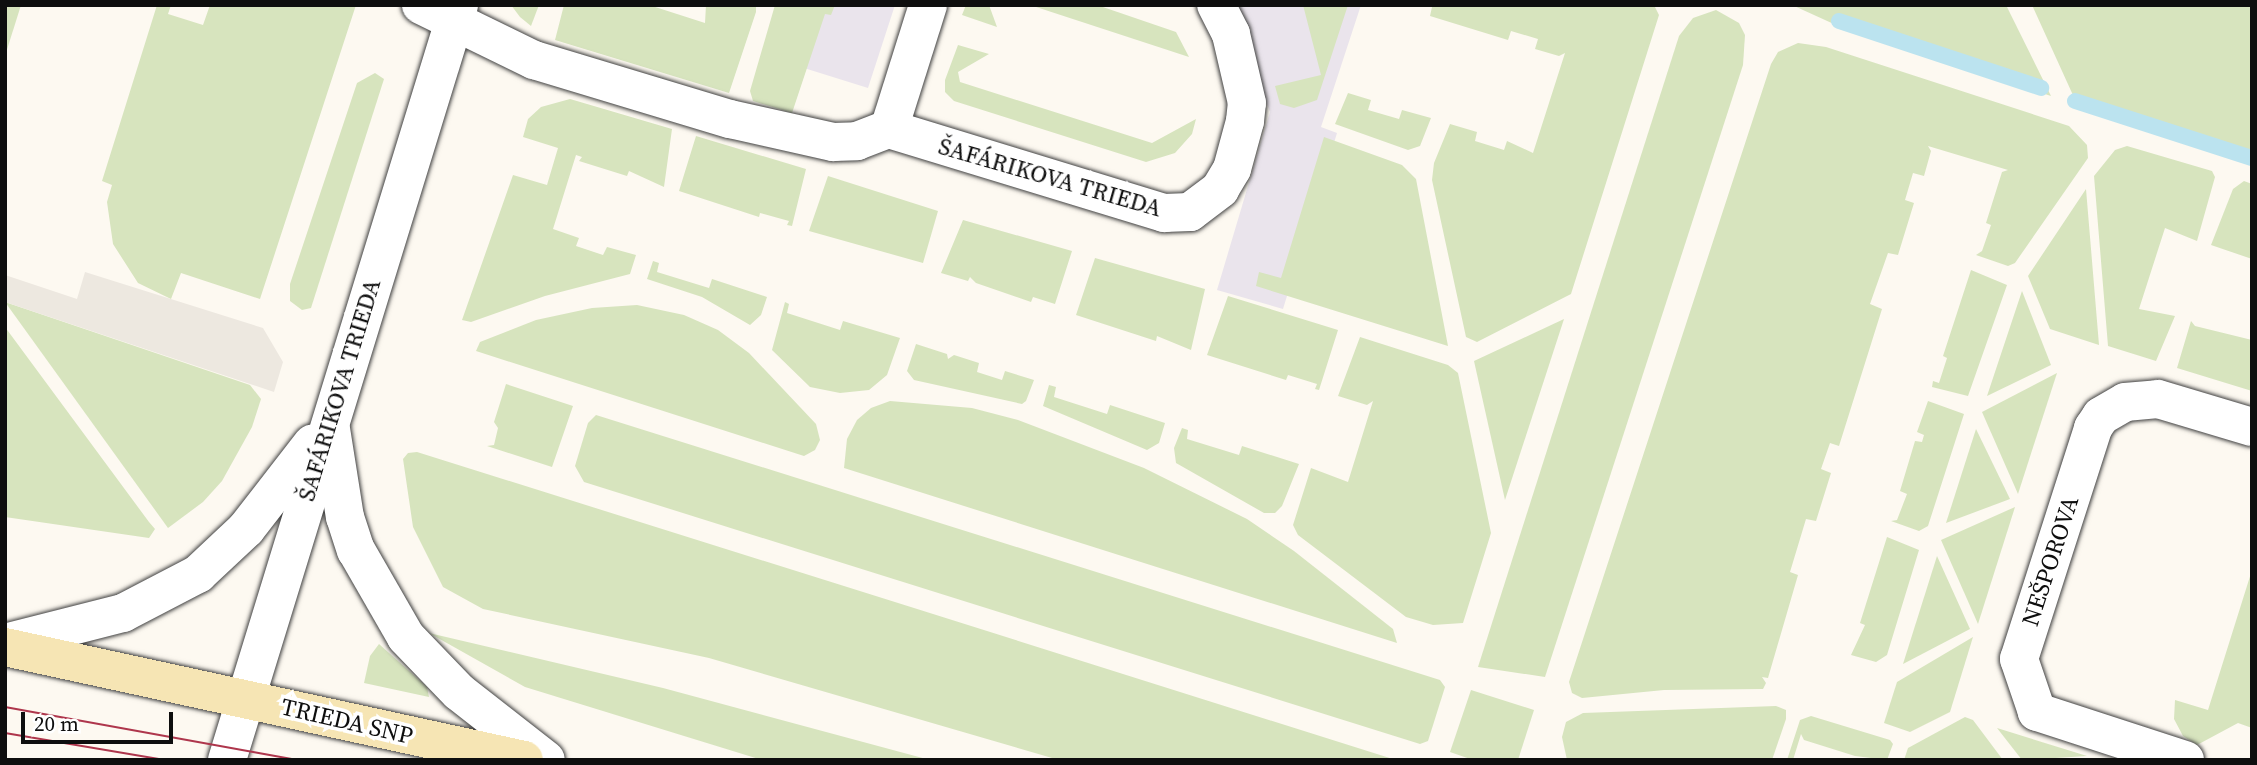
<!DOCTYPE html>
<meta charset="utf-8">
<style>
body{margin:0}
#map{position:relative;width:2257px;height:765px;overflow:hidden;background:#fdf9f1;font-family:"Source Serif 4",serif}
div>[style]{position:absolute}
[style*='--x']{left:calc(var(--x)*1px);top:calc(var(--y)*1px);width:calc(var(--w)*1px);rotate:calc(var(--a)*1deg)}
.industrial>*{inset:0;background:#eae4ec}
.green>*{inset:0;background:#d7e4be}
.plaza>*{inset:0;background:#ede8e0}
.stream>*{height:16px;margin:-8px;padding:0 8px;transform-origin:8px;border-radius:8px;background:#bbe3ef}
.roads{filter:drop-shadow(0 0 2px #414141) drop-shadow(0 0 2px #414141)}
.street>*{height:38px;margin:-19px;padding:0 19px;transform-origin:19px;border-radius:19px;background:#fff}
.secondary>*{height:38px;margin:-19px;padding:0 19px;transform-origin:19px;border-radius:19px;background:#f6e5b4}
.tram>*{height:2px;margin:-1px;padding:0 1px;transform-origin:1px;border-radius:1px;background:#ae364c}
span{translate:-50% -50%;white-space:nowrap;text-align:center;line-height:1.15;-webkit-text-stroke:7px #fff;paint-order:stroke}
.street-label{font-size:24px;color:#0e0e0e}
.frame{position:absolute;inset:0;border:7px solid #0e0e0e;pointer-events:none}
.scale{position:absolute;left:21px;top:712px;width:152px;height:32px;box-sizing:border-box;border:4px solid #0e0e0e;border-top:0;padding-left:9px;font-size:21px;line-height:24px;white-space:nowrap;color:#0e0e0e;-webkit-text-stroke:5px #fff;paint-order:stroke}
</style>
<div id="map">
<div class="industrial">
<div style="clip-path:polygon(824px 5px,895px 5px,868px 88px,804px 68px)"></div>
<div style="clip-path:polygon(1229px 5px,1361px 5px,1321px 127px,1337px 133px,1283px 309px,1217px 290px,1270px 112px)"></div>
</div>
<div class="green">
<div style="clip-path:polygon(5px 5px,21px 5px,5px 56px)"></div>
<div style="clip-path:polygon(157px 5px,171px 5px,168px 14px,203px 25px,210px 5px,356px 5px,260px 299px,181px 273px,171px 299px,138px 283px,113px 244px,107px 202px,112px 185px,102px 181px)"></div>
<div style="clip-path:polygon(511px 5px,539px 5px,531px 26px,520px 17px)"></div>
<div style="clip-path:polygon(564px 5px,649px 5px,705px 23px,706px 5px,756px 5px,756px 12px,729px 93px,555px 40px)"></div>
<div style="clip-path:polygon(775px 5px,835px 5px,831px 15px,825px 14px,792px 113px,753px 101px,750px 91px)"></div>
<div style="clip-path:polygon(966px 5px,989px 5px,997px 27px,962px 15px)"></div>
<div style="clip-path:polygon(1030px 5px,1097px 5px,1176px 32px,1189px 57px)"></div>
<div style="clip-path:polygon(1303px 5px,1348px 5px,1317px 100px,1294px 108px,1280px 104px,1275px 86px,1321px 75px)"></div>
<div style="clip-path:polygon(1426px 5px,1654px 5px,1659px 15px,1571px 294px,1477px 342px,1466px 337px,1432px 180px,1434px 163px,1450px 124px,1477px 132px,1475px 141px,1504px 150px,1507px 141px,1533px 153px,1565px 53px,1559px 56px,1535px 49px,1538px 39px,1511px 31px,1508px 40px,1430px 16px,1432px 7px)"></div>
<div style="clip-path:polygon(1792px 5px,2006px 5px,2051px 96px,1836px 25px)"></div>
<div style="clip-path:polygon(2032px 5px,2252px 5px,2252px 160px,2077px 104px)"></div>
<div style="clip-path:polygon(1716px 10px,1739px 23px,1745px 35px,1743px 65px,1545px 677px,1478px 667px,1679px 36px,1693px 18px)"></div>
<div style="clip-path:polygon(1798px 43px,1826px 47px,2069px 126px,2087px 145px,2088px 158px,2015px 263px,2008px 266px,1976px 255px,1982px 251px,1991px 225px,1986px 223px,2002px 172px,2008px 170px,1928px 146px,1931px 151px,1924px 176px,1913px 173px,1905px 200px,1914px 203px,1898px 255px,1888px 253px,1870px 304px,1882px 309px,1839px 446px,1830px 443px,1821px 469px,1831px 473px,1816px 521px,1806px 519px,1790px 572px,1798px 575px,1768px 678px,1762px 677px,1766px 683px,1763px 689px,1664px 690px,1582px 698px,1572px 693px,1569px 682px,1771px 64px,1778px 52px)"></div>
<div style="clip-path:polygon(958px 45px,989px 54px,958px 72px,960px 82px,1152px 143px,1196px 119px,1192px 134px,1175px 153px,1146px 162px,954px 101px,945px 92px,945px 80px)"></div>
<div style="clip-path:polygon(375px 73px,384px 79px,311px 308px,302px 310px,290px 301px,290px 284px,357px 83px)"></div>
<div style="clip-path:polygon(1348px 93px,1371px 100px,1368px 110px,1399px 119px,1402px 110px,1431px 118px,1420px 146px,1408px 150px,1335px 124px)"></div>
<div style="clip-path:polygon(570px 99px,672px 129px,664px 187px,629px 171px,627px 176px,579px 161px,582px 157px,576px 155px,553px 229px,579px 238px,576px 246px,603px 255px,607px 247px,636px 255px,630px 274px,545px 296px,471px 322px,462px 320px,513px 175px,547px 185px,558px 148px,523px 137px,528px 119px,541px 107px)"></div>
<div style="clip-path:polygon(696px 136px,806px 169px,792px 226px,787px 225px,789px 221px,760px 213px,759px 217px,679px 191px)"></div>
<div style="clip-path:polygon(1324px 137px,1402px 165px,1416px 179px,1448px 346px,1256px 286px,1259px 272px,1281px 278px)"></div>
<div style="clip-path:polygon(2127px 146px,2212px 171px,2215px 177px,2197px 241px,2165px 228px,2139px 309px,2175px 316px,2156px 361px,2108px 346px,2094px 176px,2115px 150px)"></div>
<div style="clip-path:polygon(828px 176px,938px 211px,923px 263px,809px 231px)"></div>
<div style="clip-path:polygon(2244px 181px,2252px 184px,2252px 259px,2211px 245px,2233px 189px)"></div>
<div style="clip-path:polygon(2086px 189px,2099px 345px,2050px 329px,2028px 276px)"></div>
<div style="clip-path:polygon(963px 220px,1072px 251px,1055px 304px,1033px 297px,1031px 302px,976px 283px,970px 277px,968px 281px,941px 273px)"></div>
<div style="clip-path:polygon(1095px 258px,1205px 289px,1191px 350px,1157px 336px,1156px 341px,1076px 315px)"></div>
<div style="clip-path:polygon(653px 261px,659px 263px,657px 272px,709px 288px,712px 279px,767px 297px,761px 315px,750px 325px,702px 297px,647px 279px)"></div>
<div style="clip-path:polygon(1971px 270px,2007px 285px,1968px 396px,1932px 387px,1933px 381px,1939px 383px,1947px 358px,1943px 356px)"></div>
<div style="clip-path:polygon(2022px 291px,2051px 365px,1987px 396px)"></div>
<div style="clip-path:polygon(1228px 296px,1338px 330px,1319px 390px,1315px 389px,1317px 384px,1288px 375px,1286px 380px,1207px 355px)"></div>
<div style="clip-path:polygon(5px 302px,250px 385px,261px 399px,252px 427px,222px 481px,203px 502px,168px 528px)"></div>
<div style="clip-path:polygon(785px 302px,789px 304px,787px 313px,840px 330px,843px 321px,900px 338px,887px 375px,869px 390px,840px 393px,810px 387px,772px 350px)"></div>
<div style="clip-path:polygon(637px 305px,684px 315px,718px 330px,749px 353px,816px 424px,820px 440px,815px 450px,804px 456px,476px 351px,480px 342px,536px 320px,592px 308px)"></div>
<div style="clip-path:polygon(1564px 319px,1505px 500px,1474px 361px)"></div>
<div style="clip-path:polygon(2191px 321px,2195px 326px,2252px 340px,2252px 391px,2177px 368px)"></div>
<div style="clip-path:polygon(5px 327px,149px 522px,155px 529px,149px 538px,5px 517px)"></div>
<div style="clip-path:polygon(1360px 337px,1448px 365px,1458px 373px,1491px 533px,1463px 623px,1433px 625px,1406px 617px,1298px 535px,1293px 525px,1311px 468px,1348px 482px,1373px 401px,1367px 405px,1338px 396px)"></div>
<div style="clip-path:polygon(916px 344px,947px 354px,948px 359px,954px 355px,979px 363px,977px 372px,1002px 380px,1005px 371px,1034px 380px,1026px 401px,1022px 404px,914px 380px,907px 371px)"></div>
<div style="clip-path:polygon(2057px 373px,2018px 494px,1982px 412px)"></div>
<div style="clip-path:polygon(506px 384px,573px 406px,552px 467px,487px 446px,494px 445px,498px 428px,494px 422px)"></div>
<div style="clip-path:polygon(1049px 385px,1056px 387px,1054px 397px,1107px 414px,1110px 405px,1165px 423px,1159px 443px,1147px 450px,1043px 406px)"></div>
<div style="clip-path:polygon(890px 401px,972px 408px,1018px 420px,1144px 468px,1247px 519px,1294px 551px,1393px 629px,1397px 643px,844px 468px,847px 439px,857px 420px,871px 408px)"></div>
<div style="clip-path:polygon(1928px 401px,1964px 414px,1928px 526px,1919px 531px,1891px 521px,1897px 520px,1907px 494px,1900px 491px,1915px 441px,1922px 442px,1924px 435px,1917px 432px)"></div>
<div style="clip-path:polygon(596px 415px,1440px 680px,1445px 687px,1428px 741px,1420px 744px,584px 482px,575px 466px,588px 423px)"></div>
<div style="clip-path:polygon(1182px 428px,1188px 430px,1187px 439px,1239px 455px,1242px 446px,1299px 464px,1282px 506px,1275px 513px,1264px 513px,1176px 463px,1174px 448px)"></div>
<div style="clip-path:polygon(1976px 429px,2010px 499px,1946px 523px)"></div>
<div style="clip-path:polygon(417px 452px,914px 608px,1396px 760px,1059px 760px,709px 658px,483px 609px,443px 587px,413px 527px,403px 459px,408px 453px)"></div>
<div style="clip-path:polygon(2015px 507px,1978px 624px,1941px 540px)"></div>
<div style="clip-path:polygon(1887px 537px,1919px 550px,1887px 655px,1876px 662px,1851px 655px,1865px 625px,1860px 623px)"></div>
<div style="clip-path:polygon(1937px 556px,1970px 629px,1903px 664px)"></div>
<div style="clip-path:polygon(2252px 570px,2252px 728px,2238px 723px,2197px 745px,2183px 736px,2174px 719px,2175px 700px,2208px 710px)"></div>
<div style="clip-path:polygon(429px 633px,663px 688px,930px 760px,762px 760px,525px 687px)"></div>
<div style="clip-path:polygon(1973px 637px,1950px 712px,1910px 732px,1884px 723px,1897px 682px)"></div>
<div style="clip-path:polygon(379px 644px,427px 687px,429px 697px,364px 683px,370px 656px)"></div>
<div style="clip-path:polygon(1471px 690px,1534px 710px,1518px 760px,1473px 760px,1450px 752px)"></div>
<div style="clip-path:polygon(1776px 706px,1786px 710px,1786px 719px,1772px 760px,1567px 760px,1562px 737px,1566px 722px,1583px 713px)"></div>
<div style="clip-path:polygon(1811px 716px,1890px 740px,1893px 744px,1887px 760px,1855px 756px,1804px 740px,1801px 734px,1793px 760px,1787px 760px,1800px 720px)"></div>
<div style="clip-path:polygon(1965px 717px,1973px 720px,2003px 760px,1904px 760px,1908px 748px)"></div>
<div style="clip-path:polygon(1997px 728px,2087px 756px,2022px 760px)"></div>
</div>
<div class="plaza">
<div style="clip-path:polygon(85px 272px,263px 328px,283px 362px,274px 392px,5px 302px,5px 275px,77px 299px)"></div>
</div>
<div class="stream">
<div style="--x:1839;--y:21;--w:213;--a:18.3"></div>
<div style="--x:2075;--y:101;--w:186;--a:17.9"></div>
</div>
<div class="roads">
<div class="street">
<div style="--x:421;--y:5;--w:126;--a:26"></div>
<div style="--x:534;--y:60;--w:205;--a:16.8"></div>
<div style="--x:730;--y:119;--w:106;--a:12.6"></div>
<div style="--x:833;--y:142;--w:24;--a:-2"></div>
<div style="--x:857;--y:141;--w:34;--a:-21"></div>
<div style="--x:889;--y:129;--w:288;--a:17"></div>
<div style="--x:1164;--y:213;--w:26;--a:-2"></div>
<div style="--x:1190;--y:212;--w:38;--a:-37"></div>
<div style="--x:1220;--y:189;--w:23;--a:-59"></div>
<div style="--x:1232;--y:169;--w:50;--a:-74.8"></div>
<div style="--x:1245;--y:121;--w:18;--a:-84"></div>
<div style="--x:1247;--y:103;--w:71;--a:-103.1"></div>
<div style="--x:1231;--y:34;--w:33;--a:-117"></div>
<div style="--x:889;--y:129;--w:130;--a:-72.5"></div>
<div style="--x:331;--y:429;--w:89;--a:81"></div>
<div style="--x:345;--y:517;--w:35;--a:72"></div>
<div style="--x:356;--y:550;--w:100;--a:60.1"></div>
<div style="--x:406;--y:637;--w:76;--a:46.1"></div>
<div style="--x:459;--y:692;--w:110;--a:38"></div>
<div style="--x:5;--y:643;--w:122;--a:-14.3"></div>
<div style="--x:123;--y:613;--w:85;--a:-27.5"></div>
<div style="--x:198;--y:574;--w:66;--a:-43.2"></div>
<div style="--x:246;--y:529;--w:108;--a:-52.2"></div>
<div style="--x:227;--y:760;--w:790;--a:-72.92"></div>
<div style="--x:2185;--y:760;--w:156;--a:-162"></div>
<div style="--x:2037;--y:712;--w:56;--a:-108.8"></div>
<div style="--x:2019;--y:659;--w:243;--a:-72.2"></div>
<div style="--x:2093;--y:428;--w:14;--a:-56"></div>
<div style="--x:2101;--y:416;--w:28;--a:-30"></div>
<div style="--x:2125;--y:402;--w:33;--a:-5"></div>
<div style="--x:2158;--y:399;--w:98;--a:16.6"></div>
</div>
<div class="secondary">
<div style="--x:5;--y:647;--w:531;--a:12.28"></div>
</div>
</div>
<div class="tram">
<div style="--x:5;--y:707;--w:297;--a:10.3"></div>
<div style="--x:5;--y:733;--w:162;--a:9.6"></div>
</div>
<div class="street-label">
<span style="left:1050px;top:177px;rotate:16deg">ŠAFÁRIKOVA TRIEDA</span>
<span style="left:339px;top:390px;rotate:-73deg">ŠAFÁRIKOVA TRIEDA</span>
<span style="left:2050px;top:561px;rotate:-72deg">NEŠPOROVA</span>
<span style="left:347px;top:721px;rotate:13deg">TRIEDA SNP</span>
</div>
<div class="frame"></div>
<div class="scale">20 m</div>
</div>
